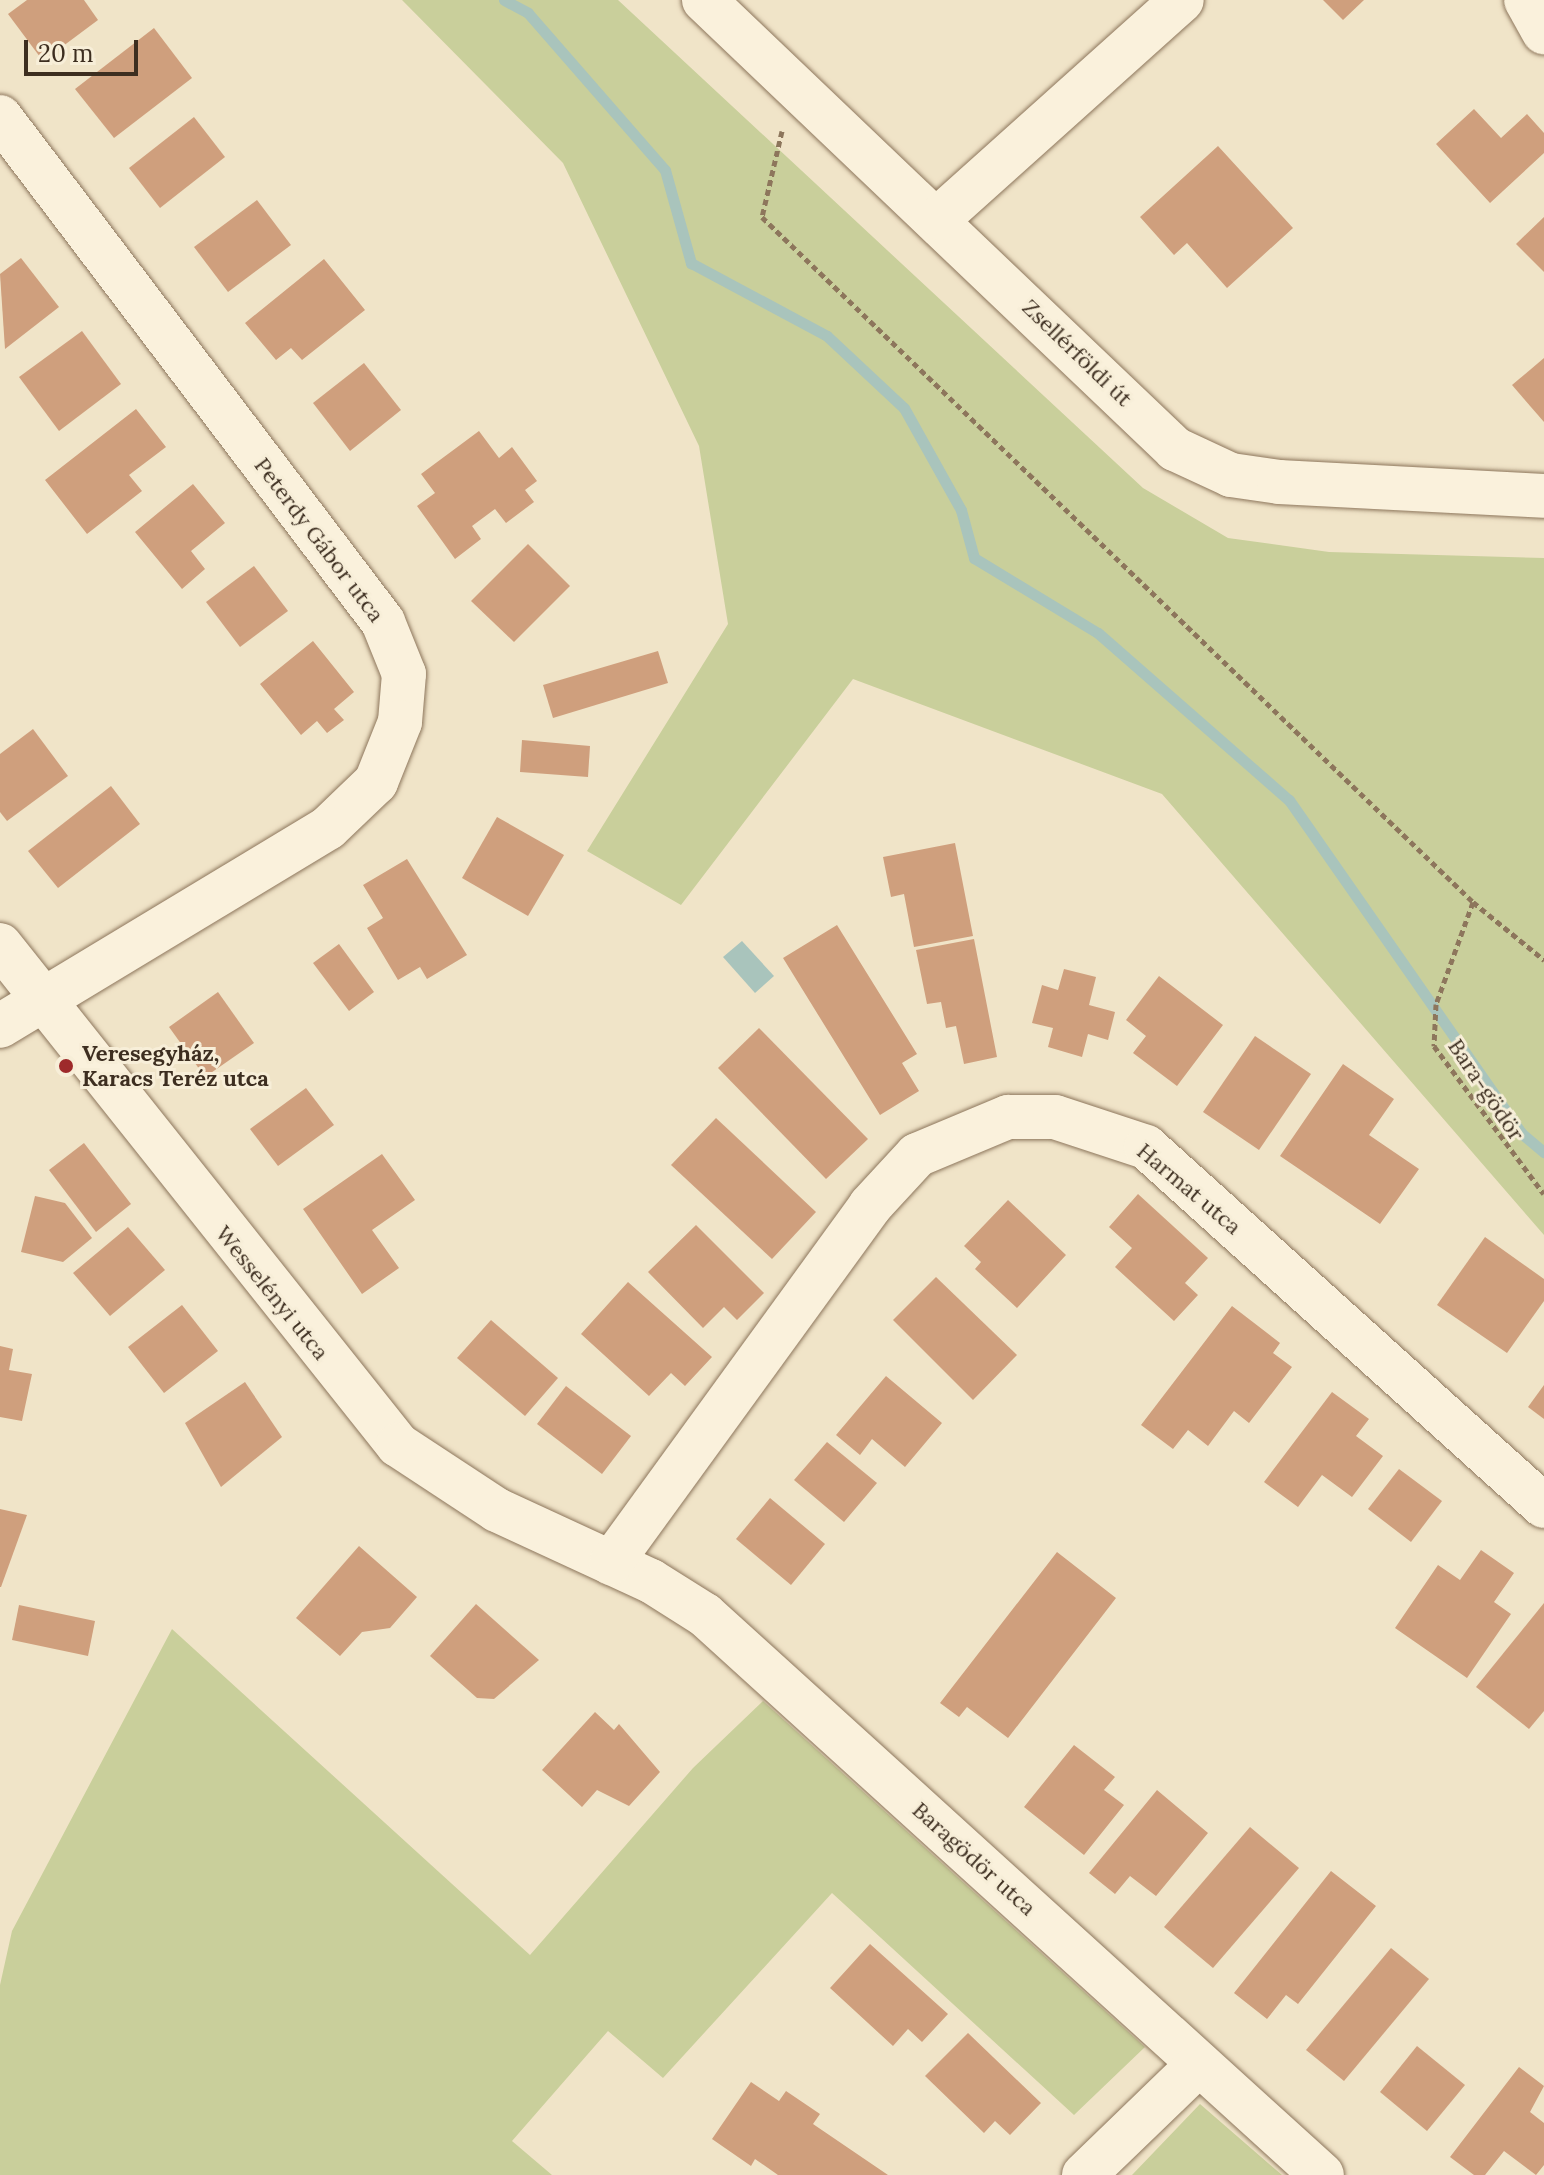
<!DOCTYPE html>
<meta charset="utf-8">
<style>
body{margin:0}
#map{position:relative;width:1544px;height:2175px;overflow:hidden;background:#f0e4c8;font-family:Lora,serif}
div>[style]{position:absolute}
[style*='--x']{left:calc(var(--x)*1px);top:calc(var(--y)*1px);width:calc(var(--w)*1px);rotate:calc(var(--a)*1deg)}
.green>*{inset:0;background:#c9cf9b}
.water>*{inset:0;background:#a9c4bc}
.stream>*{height:11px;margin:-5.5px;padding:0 5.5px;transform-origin:5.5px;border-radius:5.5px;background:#a9c4bc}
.building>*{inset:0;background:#cf9f7d}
.path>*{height:5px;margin-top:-2.5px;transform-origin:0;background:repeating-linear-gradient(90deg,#8d765c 0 6px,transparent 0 10px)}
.roads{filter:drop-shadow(0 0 2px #8d765c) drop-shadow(0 0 2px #8d765c)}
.minor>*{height:44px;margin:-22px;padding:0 22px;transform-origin:22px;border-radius:22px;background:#faf1dc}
.dots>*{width:22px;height:22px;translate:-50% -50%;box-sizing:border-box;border:4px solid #f7eed8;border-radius:50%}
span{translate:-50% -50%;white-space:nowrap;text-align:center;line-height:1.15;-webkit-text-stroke:6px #f7eed8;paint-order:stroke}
.street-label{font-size:22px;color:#3d2e20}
.poi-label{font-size:22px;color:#3d2e20;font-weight:700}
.left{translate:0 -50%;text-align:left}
.scale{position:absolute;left:24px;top:40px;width:114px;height:36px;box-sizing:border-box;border:4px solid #3d2e20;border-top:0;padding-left:10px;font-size:24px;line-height:28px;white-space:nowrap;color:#3d2e20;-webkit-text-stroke:6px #f7eed8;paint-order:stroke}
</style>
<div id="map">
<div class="green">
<div style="clip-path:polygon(402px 0,618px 0,1143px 488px,1228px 538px,1329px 552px,1544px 558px,1544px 1235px,1162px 794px,853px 679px,681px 905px,587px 851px,728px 624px,699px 446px,563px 163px)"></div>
<div style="clip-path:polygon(172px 1629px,530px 1955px,693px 1768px,763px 1701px,1145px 2047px,1074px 2115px,832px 1893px,663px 2078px,608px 2031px,512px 2141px,552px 2175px,0 2175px,0 1985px,12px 1931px)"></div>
<div style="clip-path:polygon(1200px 2104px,1268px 2163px,1282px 2175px,1132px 2175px)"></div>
</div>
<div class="water">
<div style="clip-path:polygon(742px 941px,774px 976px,755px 993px,723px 957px)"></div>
</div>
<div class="stream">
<div style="--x:504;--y:0;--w:27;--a:28"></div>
<div style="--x:528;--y:13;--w:208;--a:48.9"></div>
<div style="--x:665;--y:170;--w:97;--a:74.4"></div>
<div style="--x:691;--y:263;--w:154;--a:28.2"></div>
<div style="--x:827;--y:336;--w:105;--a:43.1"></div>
<div style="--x:904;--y:408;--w:117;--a:60.8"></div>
<div style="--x:961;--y:510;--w:50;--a:74.8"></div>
<div style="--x:974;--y:558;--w:145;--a:31.2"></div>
<div style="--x:1098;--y:633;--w:254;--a:41.2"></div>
<div style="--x:1289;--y:800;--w:406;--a:55.1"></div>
<div style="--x:1521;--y:1133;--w:30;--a:40"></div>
</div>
<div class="building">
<div style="clip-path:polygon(27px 0,84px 0,98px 20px,43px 61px,8px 14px)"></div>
<div style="clip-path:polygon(1323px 0,1364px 0,1343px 20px)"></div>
<div style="clip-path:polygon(154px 28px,192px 78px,114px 138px,75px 89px)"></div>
<div style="clip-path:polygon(1474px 109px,1501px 138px,1527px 114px,1544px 133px,1544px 153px,1490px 203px,1436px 144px)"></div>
<div style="clip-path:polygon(194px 117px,225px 157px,160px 208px,129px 168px)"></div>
<div style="clip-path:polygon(1218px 146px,1293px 228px,1227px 288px,1187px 243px,1174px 255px,1140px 217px)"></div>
<div style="clip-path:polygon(257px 200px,291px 245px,228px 292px,194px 247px)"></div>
<div style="clip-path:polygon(1544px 217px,1544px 272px,1516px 244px)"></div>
<div style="clip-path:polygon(21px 258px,59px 307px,5px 349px,0 274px)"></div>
<div style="clip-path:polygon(324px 259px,365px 310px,302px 360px,291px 348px,276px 360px,245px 323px)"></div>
<div style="clip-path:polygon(82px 331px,121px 384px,59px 431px,19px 377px)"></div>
<div style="clip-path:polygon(1544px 358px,1544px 422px,1512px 385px)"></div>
<div style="clip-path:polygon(364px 363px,401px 410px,350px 451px,313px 403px)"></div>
<div style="clip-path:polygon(136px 409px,166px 447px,129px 475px,142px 491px,87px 534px,45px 480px)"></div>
<div style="clip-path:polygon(479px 431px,499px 458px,512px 447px,537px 481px,525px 490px,534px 502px,506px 523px,495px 509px,472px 526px,481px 539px,455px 559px,417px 506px,435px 493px,421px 474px)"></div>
<div style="clip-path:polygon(193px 484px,225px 523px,191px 551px,205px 569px,182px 589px,135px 532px)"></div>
<div style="clip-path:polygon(528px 544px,570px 586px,514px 642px,471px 601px)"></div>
<div style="clip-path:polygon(254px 566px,288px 611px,240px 647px,206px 602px)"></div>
<div style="clip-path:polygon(313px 641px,354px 692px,334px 709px,344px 720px,327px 733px,317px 721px,301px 735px,260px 684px)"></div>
<div style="clip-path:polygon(658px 651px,668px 683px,553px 718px,543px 685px)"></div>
<div style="clip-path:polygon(33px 729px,68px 776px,7px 821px,0 812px,0 754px)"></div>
<div style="clip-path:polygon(522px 740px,590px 746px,588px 777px,520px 772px)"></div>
<div style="clip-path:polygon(111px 786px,140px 824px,58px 888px,28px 851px)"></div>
<div style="clip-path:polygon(497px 817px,564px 855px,528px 916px,462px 878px)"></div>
<div style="clip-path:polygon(955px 843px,973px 936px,914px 947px,904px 894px,891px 897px,883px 857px)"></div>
<div style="clip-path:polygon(407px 859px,467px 955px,427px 979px,420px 967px,398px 980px,367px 928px,383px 918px,363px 885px)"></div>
<div style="clip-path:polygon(837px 925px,917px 1054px,902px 1063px,919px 1091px,880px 1115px,783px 958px)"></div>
<div style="clip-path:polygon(974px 939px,997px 1057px,964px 1064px,956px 1026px,946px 1028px,941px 1002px,927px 1004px,916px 950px)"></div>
<div style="clip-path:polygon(339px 944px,374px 992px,349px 1011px,313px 963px)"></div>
<div style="clip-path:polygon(1064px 969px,1096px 977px,1089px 1005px,1115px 1012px,1108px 1040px,1088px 1034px,1082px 1057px,1048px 1047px,1053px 1028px,1032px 1023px,1042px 985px,1058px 990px)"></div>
<div style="clip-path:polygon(1159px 976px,1223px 1025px,1177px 1086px,1133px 1053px,1146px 1036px,1126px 1020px)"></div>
<div style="clip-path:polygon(218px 992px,254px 1043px,205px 1077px,169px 1027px)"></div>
<div style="clip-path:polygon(759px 1028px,868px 1139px,826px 1179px,718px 1068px)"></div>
<div style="clip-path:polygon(1255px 1036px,1311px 1074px,1259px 1150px,1203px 1112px)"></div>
<div style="clip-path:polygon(1343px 1064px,1394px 1099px,1369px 1135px,1419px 1169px,1380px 1224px,1280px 1156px)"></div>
<div style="clip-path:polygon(306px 1088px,334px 1125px,278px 1166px,250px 1129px)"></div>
<div style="clip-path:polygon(716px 1118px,816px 1212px,772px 1259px,671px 1165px)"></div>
<div style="clip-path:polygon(84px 1143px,131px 1204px,96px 1232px,49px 1170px)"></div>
<div style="clip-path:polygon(382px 1154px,415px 1200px,372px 1230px,399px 1268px,362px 1294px,303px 1209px)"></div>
<div style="clip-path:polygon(1138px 1194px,1208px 1258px,1185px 1283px,1198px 1295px,1174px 1321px,1115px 1267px,1132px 1248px,1109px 1227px)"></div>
<div style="clip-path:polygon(35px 1196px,65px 1203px,92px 1238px,63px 1262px,21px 1252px)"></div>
<div style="clip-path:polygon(1008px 1200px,1066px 1255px,1017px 1308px,975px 1269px,981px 1262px,964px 1246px)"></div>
<div style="clip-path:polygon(696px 1225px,764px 1293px,737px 1320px,724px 1307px,703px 1328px,648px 1272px)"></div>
<div style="clip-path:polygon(128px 1227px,165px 1270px,110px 1316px,73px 1273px)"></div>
<div style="clip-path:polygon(1485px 1237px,1544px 1279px,1544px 1301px,1507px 1353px,1437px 1305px)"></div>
<div style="clip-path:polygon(936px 1277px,1017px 1355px,973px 1400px,893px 1320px)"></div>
<div style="clip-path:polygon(628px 1282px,712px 1357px,685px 1386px,671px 1373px,649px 1396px,581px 1334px)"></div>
<div style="clip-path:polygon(182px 1305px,218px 1351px,164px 1393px,128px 1347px)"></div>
<div style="clip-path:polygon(1232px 1306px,1280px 1343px,1273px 1353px,1292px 1367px,1249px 1423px,1234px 1411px,1208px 1446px,1188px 1430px,1173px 1449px,1141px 1425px)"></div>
<div style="clip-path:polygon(491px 1320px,558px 1378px,525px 1416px,457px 1358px)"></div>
<div style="clip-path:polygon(0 1346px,13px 1349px,9px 1370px,32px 1374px,22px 1421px,0 1417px)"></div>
<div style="clip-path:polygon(886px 1376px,942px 1423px,905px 1467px,872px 1439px,860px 1455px,836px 1435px)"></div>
<div style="clip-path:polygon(245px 1382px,282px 1437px,221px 1487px,185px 1423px)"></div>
<div style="clip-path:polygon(1544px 1385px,1544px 1419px,1528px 1407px)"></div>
<div style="clip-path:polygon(566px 1386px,631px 1436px,602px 1474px,537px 1424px)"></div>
<div style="clip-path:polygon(1332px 1392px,1369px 1419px,1356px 1436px,1383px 1456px,1352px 1497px,1322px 1475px,1298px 1507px,1264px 1482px)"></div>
<div style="clip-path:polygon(827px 1442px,877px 1483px,844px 1522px,794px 1480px)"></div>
<div style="clip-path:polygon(1399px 1469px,1442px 1501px,1411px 1542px,1368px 1509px)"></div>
<div style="clip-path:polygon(770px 1498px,825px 1544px,791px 1585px,736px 1539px)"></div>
<div style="clip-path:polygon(0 1509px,27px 1515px,1px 1587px,0 1587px)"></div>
<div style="clip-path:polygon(359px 1546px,417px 1597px,390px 1628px,362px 1632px,340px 1656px,296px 1618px)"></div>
<div style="clip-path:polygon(1481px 1550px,1514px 1573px,1494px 1602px,1511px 1614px,1467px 1678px,1395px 1628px,1438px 1565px,1460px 1580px)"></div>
<div style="clip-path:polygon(1057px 1552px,1116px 1598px,1008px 1738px,967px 1707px,959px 1717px,940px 1703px)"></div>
<div style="clip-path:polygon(1544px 1603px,1544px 1711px,1529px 1729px,1476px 1687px)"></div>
<div style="clip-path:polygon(476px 1604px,539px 1660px,494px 1699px,477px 1698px,430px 1656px)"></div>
<div style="clip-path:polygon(19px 1605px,95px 1621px,88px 1656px,12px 1640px)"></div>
<div style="clip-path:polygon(595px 1712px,614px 1730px,619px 1724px,660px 1772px,629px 1806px,597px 1790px,582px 1807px,542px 1770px)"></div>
<div style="clip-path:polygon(1074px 1745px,1115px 1777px,1104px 1790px,1124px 1805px,1084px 1855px,1024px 1807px)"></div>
<div style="clip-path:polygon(1157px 1790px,1208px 1833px,1156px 1896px,1130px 1876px,1115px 1894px,1089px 1873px)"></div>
<div style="clip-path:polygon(1250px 1827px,1299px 1868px,1213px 1968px,1164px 1927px)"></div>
<div style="clip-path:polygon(1331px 1871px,1376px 1906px,1298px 2004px,1286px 1995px,1267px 2019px,1234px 1993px)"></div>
<div style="clip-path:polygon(870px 1944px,948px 2014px,922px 2042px,908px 2029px,893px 2046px,830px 1988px)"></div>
<div style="clip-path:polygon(1391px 1948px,1429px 1979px,1344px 2081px,1306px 2050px)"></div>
<div style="clip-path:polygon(968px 2033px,1041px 2103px,1010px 2135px,995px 2121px,984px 2133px,925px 2076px)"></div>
<div style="clip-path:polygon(1417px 2046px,1465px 2085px,1427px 2131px,1380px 2092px)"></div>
<div style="clip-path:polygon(1519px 2067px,1544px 2086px,1530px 2112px,1544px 2123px,1544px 2165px,1536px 2175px,1504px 2151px,1485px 2175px,1474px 2175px,1450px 2157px)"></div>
<div style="clip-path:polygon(751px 2082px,779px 2101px,786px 2091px,820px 2114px,813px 2124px,888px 2175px,778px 2175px,755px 2159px,751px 2166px,712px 2139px)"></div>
</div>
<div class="path">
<div style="--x:782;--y:131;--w:88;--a:103.1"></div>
<div style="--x:762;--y:217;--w:987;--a:43.93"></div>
<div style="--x:1473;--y:902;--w:92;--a:39.2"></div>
<div style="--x:1473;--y:902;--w:109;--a:109.9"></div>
<div style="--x:1436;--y:1004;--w:42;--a:92.7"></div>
<div style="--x:1434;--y:1046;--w:184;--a:53.4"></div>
</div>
<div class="roads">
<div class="minor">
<div style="--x:704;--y:0;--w:651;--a:43.63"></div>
<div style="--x:1175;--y:449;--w:62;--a:24.9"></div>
<div style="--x:1231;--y:475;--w:49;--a:8.3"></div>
<div style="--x:1279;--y:482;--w:265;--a:3"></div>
<div style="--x:1526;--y:0;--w:37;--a:61"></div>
<div style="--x:0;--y:117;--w:634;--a:52.82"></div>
<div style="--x:383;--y:622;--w:56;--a:68"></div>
<div style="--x:404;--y:674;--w:48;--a:94.8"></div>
<div style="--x:400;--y:722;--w:65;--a:111.8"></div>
<div style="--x:376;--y:782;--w:66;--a:136.2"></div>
<div style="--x:328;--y:828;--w:383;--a:148.9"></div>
<div style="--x:939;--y:218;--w:326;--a:-41.9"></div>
<div style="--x:0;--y:945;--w:639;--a:51.48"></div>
<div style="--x:398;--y:1445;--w:118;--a:33.3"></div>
<div style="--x:497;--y:1510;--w:170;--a:24.8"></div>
<div style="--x:651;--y:1581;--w:64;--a:32.2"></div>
<div style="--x:705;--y:1615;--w:833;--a:42.23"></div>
<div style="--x:611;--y:1563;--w:441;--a:-54"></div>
<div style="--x:870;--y:1206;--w:69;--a:-47.3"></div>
<div style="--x:917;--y:1155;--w:99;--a:-22.7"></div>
<div style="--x:1008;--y:1117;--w:47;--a:0"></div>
<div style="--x:1055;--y:1117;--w:96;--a:18.2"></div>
<div style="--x:1146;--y:1147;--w:536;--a:42.05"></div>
<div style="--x:1084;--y:2175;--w:160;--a:-44"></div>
</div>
</div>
<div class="dots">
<div style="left:66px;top:1066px;background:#9e2a2b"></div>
</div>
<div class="street-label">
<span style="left:1077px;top:353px;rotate:44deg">Zsellérföldi út</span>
<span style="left:319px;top:540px;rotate:53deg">Peterdy Gábor utca</span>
<span style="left:1486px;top:1090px;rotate:56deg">Bara-gödör</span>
<span style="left:1189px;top:1189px;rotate:40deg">Harmat utca</span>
<span style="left:272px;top:1293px;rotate:51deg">Wesselényi utca</span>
<span style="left:974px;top:1859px;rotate:42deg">Baragödör utca</span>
</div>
<div class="poi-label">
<span class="left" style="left:82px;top:1066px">Veresegyház,<br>Karacs Teréz utca</span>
</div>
<div class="scale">20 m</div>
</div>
